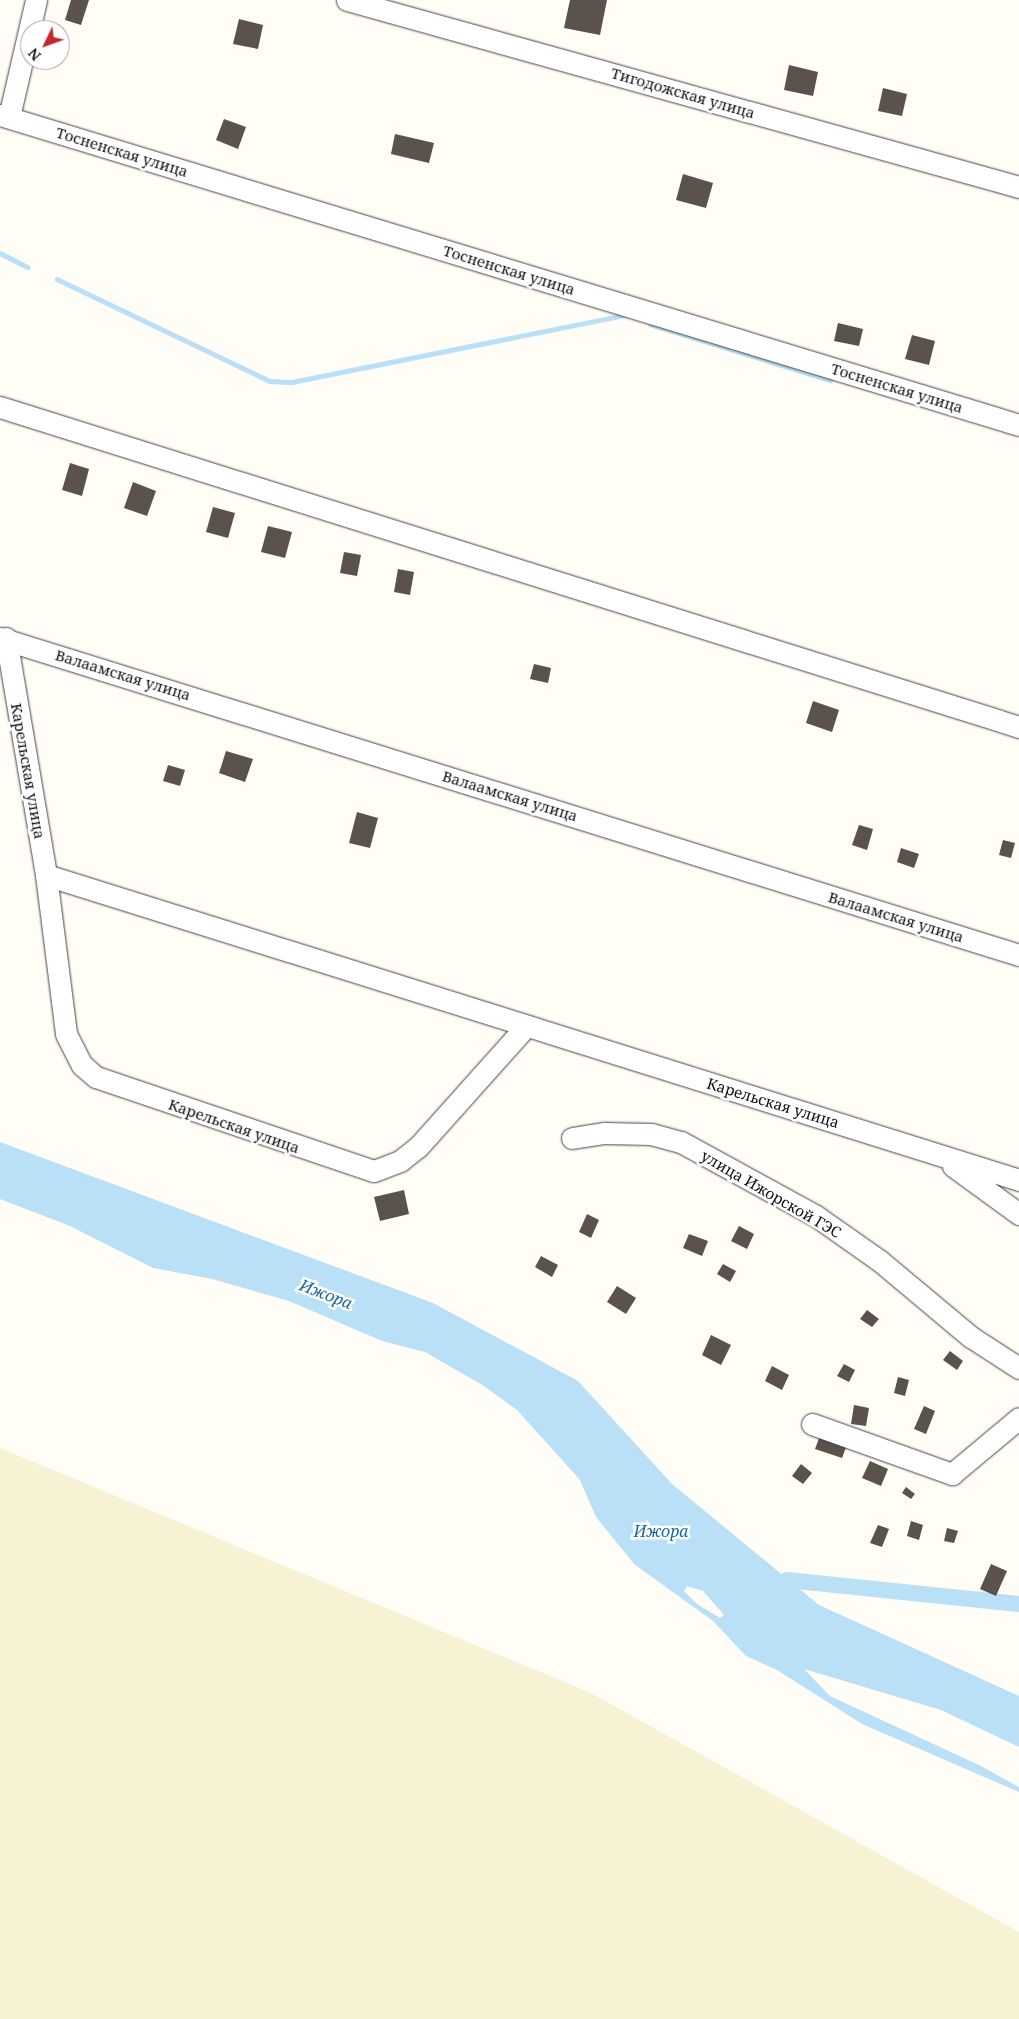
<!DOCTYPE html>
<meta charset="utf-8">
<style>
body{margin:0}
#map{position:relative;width:1019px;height:2019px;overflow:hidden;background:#fffdf5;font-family:"Noto Serif",serif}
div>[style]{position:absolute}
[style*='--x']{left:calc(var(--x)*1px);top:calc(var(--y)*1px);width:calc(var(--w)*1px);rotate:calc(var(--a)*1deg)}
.farmland>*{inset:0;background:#f6f3d4}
.water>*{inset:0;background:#b9e0f7}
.stream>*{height:4.5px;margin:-2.25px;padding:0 2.25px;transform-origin:2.25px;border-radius:2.25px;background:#b9e0f7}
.canal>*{height:16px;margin:-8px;padding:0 8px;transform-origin:8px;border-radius:8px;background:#b9e0f7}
.building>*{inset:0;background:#5a524d}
.roads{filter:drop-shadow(0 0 1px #444) drop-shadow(0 0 1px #444)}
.minor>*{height:21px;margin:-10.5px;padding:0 10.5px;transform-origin:10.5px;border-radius:10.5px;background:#fff}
span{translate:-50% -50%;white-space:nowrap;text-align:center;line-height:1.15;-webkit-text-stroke:5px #fff;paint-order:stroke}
.street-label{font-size:15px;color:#111}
.water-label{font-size:16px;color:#1768a6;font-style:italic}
.north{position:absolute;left:20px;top:20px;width:50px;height:50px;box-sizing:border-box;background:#fff;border:1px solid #a0a0a0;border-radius:50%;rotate:228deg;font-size:14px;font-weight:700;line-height:20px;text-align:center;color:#111}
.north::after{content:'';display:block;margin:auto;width:18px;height:22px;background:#c4262e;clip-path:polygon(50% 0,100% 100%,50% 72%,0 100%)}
</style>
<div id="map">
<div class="farmland">
<div style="clip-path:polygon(0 1448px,591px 1693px,1019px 1932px,1019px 2019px,0 2019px)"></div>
</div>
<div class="water">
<div style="clip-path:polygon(evenodd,0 1142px,433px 1303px,578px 1381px,672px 1484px,819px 1605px,1019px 1696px,1019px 1747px,941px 1710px,804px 1669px,830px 1696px,981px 1766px,1019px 1787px,1019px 1792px,862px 1724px,777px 1670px,746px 1656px,713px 1621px,634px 1564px,596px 1517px,580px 1480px,517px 1410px,484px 1386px,425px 1352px,382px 1341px,289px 1301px,212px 1279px,153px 1268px,70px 1226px,0 1199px,0 1142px,687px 1586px,703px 1591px,724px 1615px,720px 1618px,697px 1604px,684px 1591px,687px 1586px)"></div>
</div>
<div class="stream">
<div style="--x:0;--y:253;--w:31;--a:27"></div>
<div style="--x:57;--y:279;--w:236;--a:25.6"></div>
<div style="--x:270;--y:381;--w:22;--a:3"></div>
<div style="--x:292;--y:382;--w:338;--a:-11.4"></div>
<div style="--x:650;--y:324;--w:189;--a:17.3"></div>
</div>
<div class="canal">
<div style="--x:787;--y:1580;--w:233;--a:5.9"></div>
</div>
<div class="building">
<div style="clip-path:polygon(71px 0,89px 0,81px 25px,65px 20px)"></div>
<div style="clip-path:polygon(570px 0,607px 0,600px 35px,564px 28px)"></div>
<div style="clip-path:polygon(239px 19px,263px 25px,258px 49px,233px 44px)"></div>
<div style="clip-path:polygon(789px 65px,818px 72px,813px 96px,784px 90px)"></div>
<div style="clip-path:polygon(883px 88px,907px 94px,902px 116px,878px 111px)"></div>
<div style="clip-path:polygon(224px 119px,246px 127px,238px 149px,216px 140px)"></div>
<div style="clip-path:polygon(395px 134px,434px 143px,429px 163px,391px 154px)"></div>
<div style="clip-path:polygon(683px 174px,713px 183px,706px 208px,676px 200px)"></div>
<div style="clip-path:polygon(838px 323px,863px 329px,859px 346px,834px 341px)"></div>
<div style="clip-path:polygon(912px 335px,935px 341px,929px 365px,905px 359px)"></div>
<div style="clip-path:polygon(70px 463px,89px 469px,82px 496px,62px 490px)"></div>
<div style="clip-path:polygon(133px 482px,156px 491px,147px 516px,124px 508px)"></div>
<div style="clip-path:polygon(213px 507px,235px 513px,228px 538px,206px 532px)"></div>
<div style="clip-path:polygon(268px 526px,292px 532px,285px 558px,261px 552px)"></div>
<div style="clip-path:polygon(344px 552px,361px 555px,357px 576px,340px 573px)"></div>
<div style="clip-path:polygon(398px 569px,414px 572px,410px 595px,394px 592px)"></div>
<div style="clip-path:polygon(534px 664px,551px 668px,548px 683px,530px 679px)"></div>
<div style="clip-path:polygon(813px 701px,839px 710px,832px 732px,806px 723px)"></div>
<div style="clip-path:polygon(226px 751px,253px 759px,245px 782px,219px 773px)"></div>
<div style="clip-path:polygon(168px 765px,185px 770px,180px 786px,163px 781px)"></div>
<div style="clip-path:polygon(357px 812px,378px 818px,370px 848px,349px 843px)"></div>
<div style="clip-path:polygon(859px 825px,873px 829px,867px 850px,852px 845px)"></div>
<div style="clip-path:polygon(1003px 840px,1015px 843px,1011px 858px,999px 855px)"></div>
<div style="clip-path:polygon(901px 848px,919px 854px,914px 868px,897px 862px)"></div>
<div style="clip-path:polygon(404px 1190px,409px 1214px,380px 1221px,374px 1197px)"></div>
<div style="clip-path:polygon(587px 1214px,599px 1220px,591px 1238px,579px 1232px)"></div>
<div style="clip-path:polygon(739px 1226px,754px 1234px,747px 1249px,731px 1241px)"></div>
<div style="clip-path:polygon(689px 1234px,708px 1241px,702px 1256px,683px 1248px)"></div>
<div style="clip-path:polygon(541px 1256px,558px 1265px,552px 1277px,535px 1267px)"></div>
<div style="clip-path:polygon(723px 1264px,736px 1271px,730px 1282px,717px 1274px)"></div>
<div style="clip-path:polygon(617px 1286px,636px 1298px,626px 1314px,607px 1302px)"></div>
<div style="clip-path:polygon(867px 1310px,879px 1319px,872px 1327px,860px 1319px)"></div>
<div style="clip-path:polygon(711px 1335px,731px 1345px,721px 1365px,702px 1355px)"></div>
<div style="clip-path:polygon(950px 1351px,963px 1361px,957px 1370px,943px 1360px)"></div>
<div style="clip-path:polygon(844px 1364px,855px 1370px,849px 1382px,837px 1376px)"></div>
<div style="clip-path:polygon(772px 1366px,789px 1375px,782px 1390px,765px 1381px)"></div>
<div style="clip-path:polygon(898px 1377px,909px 1380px,905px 1396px,894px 1393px)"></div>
<div style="clip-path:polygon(854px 1405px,869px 1408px,866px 1426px,851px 1424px)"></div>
<div style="clip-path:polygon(924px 1406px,935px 1411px,926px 1434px,914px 1429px)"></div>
<div style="clip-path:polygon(821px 1433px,848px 1442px,842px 1458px,815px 1449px)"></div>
<div style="clip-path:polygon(870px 1461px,888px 1469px,881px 1486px,862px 1478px)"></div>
<div style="clip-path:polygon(801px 1464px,812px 1473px,803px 1484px,792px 1476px)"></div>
<div style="clip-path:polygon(906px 1487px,915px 1494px,911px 1499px,902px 1493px)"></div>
<div style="clip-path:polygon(911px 1521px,923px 1525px,919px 1540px,907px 1536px)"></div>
<div style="clip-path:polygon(878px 1525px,889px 1529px,882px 1547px,870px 1543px)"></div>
<div style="clip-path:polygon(947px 1528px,958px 1531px,954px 1543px,944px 1541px)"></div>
<div style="clip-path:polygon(991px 1564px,1007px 1571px,996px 1596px,980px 1589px)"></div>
</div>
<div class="roads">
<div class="minor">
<div style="--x:347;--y:0;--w:698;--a:15.55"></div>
<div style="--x:0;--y:115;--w:1065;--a:16.92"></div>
<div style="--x:9;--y:117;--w:120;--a:-77"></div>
<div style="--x:0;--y:407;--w:1068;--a:17.43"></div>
<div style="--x:0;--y:638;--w:1067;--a:17.28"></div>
<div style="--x:6;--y:638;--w:240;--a:80.4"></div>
<div style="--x:46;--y:875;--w:160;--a:82.8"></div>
<div style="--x:66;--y:1034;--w:35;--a:63"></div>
<div style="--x:82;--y:1065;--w:18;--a:41"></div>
<div style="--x:96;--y:1077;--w:293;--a:18.7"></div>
<div style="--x:374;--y:1171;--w:28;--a:-21"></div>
<div style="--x:400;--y:1161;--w:23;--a:-38"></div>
<div style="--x:418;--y:1147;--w:162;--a:-48.2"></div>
<div style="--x:46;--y:875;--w:1020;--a:17.4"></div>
<div style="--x:572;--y:1138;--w:33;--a:-9"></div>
<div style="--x:605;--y:1133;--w:46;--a:1.2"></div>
<div style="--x:651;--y:1134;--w:31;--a:15"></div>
<div style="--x:681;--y:1142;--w:154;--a:28.7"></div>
<div style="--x:816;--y:1216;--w:78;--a:35.1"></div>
<div style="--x:880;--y:1261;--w:119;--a:39.9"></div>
<div style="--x:971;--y:1337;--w:57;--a:32.9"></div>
<div style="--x:953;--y:1166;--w:82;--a:36"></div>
<div style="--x:812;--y:1424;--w:149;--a:19.7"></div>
<div style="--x:952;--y:1474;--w:87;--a:-39.9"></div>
</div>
</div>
<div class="street-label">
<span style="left:683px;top:93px;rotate:16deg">Тигодожская улица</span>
<span style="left:122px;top:152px;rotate:17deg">Тосненская улица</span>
<span style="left:509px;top:270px;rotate:17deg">Тосненская улица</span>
<span style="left:897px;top:388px;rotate:17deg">Тосненская улица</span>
<span style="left:123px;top:675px;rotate:17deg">Валаамская улица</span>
<span style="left:28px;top:771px;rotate:80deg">Карельская улица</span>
<span style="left:510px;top:796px;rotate:17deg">Валаамская улица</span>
<span style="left:896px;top:917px;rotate:17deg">Валаамская улица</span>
<span style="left:773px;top:1103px;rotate:17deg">Карельская улица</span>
<span style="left:234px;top:1126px;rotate:19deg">Карельская улица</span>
<span style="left:771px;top:1194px;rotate:30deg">улица Ижорской ГЭС</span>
</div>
<div class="water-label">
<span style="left:326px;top:1294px;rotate:21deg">Ижора</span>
<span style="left:661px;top:1531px">Ижора</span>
</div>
<div class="north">N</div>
</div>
